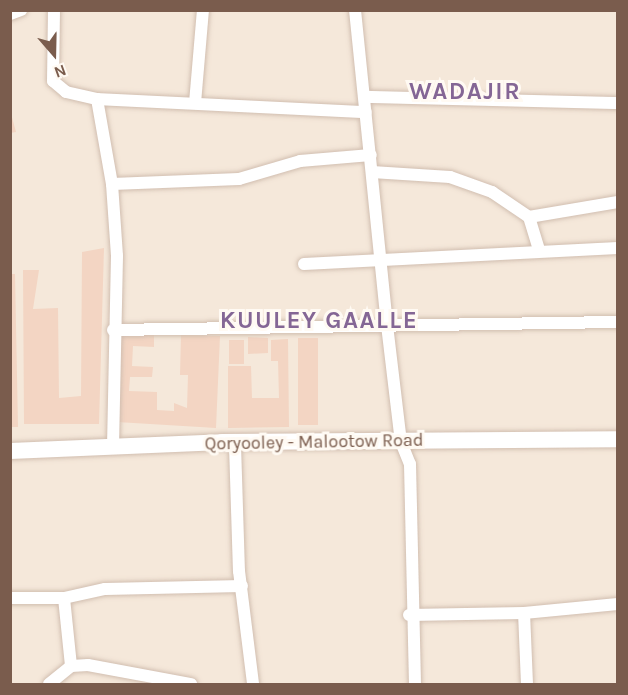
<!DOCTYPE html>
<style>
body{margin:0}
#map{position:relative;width:628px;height:695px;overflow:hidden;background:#fdf6ec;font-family:Karla,sans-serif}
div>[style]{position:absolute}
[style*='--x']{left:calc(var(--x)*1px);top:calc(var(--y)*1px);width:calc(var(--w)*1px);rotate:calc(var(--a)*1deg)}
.residential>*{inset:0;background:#f5e8da}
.building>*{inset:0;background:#f3d5c3}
.roads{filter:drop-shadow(0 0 2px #d1beb0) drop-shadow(0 0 2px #d1beb0)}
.street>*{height:12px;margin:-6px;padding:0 6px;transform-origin:6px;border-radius:6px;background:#fff}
.secondary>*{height:16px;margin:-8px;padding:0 8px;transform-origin:8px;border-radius:8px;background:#fff}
span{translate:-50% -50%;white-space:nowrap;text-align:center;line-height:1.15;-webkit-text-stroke:6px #fffaf3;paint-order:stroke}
.street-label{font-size:18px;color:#7a5c4d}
.district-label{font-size:24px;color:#846695;font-weight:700;letter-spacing:1.5px}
.frame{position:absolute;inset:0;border:12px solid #7a5c4d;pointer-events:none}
.north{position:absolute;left:24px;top:24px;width:60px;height:60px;-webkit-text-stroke:4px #fffaf3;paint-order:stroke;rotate:160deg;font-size:16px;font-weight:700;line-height:24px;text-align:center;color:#7a5c4d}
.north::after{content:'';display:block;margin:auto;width:21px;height:27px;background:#7a5c4d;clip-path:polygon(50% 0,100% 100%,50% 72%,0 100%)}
</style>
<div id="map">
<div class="residential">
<div style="clip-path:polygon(11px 11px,617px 11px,617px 684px,11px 684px)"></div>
</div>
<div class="building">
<div style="clip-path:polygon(10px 110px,16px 132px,10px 133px)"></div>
<div style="clip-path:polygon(104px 248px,99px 424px,24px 424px,23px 270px,39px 270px,33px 309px,58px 308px,59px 398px,81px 396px,82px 252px)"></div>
<div style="clip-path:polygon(10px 274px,15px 274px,18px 427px,10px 427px)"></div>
<div style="clip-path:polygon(121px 333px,154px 334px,154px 347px,133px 346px,132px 366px,153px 367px,152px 377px,130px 377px,129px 391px,157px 392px,157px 410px,174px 411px,174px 403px,187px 408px,188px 375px,180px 375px,181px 335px,220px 336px,216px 428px,117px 422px)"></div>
<div style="clip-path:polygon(248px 337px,268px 338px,268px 353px,248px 354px)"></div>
<div style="clip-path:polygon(298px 338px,318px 338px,318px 425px,298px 425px)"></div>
<div style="clip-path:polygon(288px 339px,289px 427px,228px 428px,228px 366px,251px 366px,252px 398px,279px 398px,278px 361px,271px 361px,271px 340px)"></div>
<div style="clip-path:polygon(229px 340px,244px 340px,244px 364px,229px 364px)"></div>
</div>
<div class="roads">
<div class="street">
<div style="--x:54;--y:10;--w:71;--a:90.8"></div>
<div style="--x:53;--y:81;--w:17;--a:40"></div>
<div style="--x:66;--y:92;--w:32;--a:13"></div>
<div style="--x:97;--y:99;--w:269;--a:2.8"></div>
<div style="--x:355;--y:10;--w:317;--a:84.2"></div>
<div style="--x:387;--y:325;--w:118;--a:83.2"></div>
<div style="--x:401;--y:442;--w:24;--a:68"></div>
<div style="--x:410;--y:464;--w:220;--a:88.7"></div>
<div style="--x:10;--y:14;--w:12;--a:-20"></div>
<div style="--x:368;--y:97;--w:250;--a:1.4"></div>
<div style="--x:97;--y:99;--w:86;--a:80"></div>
<div style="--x:112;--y:184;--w:72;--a:86"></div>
<div style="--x:117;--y:256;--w:192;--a:91.2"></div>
<div style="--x:195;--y:103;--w:93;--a:-85.1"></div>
<div style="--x:372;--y:172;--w:78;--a:3.7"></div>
<div style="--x:450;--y:177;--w:45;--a:19.7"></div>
<div style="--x:492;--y:192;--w:45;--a:34"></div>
<div style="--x:529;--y:217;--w:34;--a:73"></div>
<div style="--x:112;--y:184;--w:127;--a:-2.3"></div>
<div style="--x:239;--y:179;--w:64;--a:-16.4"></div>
<div style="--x:300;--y:161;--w:71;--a:-4.8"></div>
<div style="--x:529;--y:217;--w:90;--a:-9.6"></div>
<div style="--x:304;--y:264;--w:314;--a:-2.9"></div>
<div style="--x:113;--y:330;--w:505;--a:-0.91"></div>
<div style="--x:235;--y:445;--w:126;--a:88.2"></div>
<div style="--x:239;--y:571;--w:114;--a:82.9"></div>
<div style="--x:10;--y:598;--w:54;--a:0"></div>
<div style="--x:64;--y:598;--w:42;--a:-12.4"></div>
<div style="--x:105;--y:589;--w:137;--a:-1.3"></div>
<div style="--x:64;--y:598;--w:68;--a:84.1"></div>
<div style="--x:409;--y:615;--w:115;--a:-1"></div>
<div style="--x:49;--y:684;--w:28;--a:-39"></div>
<div style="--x:71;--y:666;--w:17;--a:-3"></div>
<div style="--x:88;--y:665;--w:105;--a:10.5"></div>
<div style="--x:527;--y:684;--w:71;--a:-92.4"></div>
<div style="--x:524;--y:613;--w:94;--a:-5.5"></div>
</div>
<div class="secondary">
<div style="--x:10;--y:451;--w:212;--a:-2.4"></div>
<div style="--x:222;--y:442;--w:396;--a:-0.4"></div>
</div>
</div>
<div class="street-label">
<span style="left:314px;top:442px;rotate:-1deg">Qoryooley - Malootow Road</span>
</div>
<div class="district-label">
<span style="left:465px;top:92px">WADAJIR</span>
<span style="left:319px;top:321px">KUULEY GAALLE</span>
</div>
<div class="frame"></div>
<div class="north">N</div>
</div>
